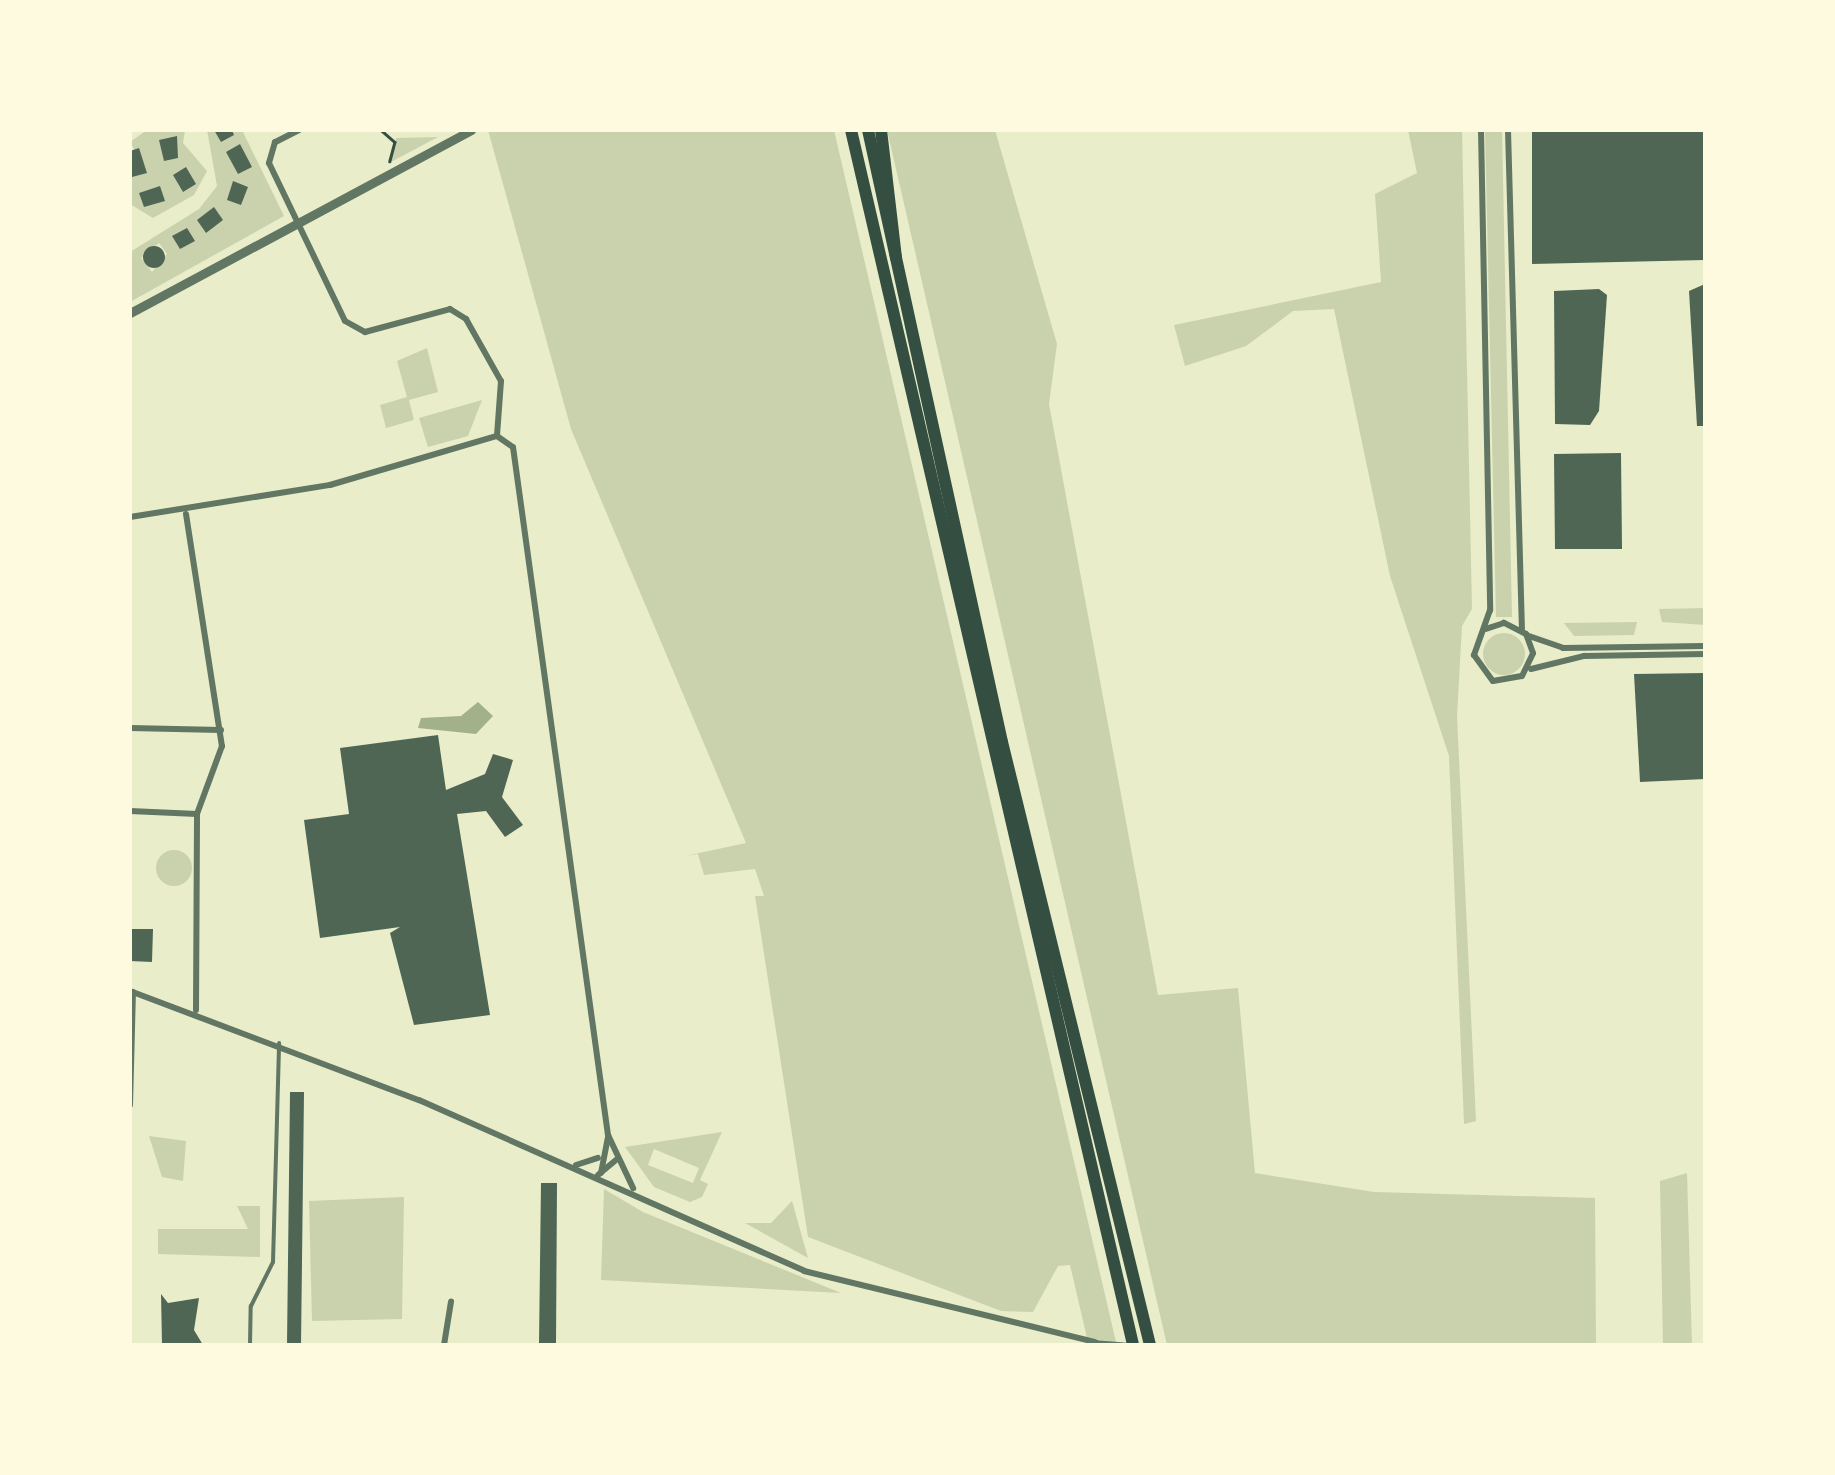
<!DOCTYPE html>
<style>
body{margin:0}
#map{position:relative;width:1835px;height:1475px;overflow:hidden;background:#e9edc9;font-family:"Source Sans 3",sans-serif}
div>[style]{position:absolute}
[style*='--x']{left:calc(var(--x)*1px);top:calc(var(--y)*1px);width:calc(var(--w)*1px);rotate:calc(var(--a)*1deg)}
.green>*{inset:0;background:#cad2ad}
.round{border-radius:50%}
.water>*{inset:0;background:#a3b18a}
.building>*{inset:0;background:#4f6655}
.path>*{height:2.5px;margin:-1.25px;padding:0 1.25px;transform-origin:1.25px;border-radius:1.25px;background:#344e41}
.service>*{height:4px;margin:-2px;padding:0 2px;transform-origin:2px;border-radius:2px;background:#617663}
.minor>*{height:6px;margin:-3px;padding:0 3px;transform-origin:3px;border-radius:3px;background:#617663}
.tertiary>*{height:9px;margin:-4.5px;padding:0 4.5px;transform-origin:4.5px;border-radius:4.5px;background:#617663}
.motorway>*{height:12px;margin:-6px;padding:0 6px;transform-origin:6px;border-radius:6px;background:#344e41}
span{translate:-50% -50%;white-space:nowrap;text-align:center;line-height:1.15;-webkit-text-stroke:9px #fefae0;paint-order:stroke}
.frame{position:absolute;inset:0;border:132px solid #fefae0;pointer-events:none}
</style>
<div id="map">
<div class="green">
<div style="clip-path:polygon(147px 130px,185px 130px,183px 143px,207px 171px,194px 195px,153px 218px,130px 204px,130px 171px,147px 172px,130px 142px)"></div>
<div style="clip-path:polygon(evenodd,207px 130px,242px 130px,284px 216px,130px 302px,130px 252px,199px 209px,217px 186px,207px 130px,159px 243px,167px 254px,152px 272px,141px 258px,159px 243px)"></div>
<div style="clip-path:polygon(488px 130px,834px 130px,1116px 1342px,1087px 1338px,1070px 1265px,1058px 1266px,1033px 1312px,1001px 1311px,808px 1237px,755px 896px,764px 896px,755px 869px,704px 875px,698px 854px,685px 856px,746px 843px,571px 429px)"></div>
<div style="clip-path:polygon(887px 130px,995px 130px,1057px 344px,1049px 404px,1158px 995px,1238px 988px,1255px 1173px,1374px 1192px,1595px 1198px,1596px 1345px,1167px 1345px)"></div>
<div style="clip-path:polygon(1408px 130px,1462px 130px,1472px 609px,1462px 626px,1457px 716px,1476px 1121px,1464px 1124px,1449px 756px,1390px 576px,1334px 309px,1293px 311px,1246px 346px,1185px 366px,1174px 325px,1381px 282px,1375px 194px,1417px 173px)"></div>
<div style="clip-path:polygon(1485px 130px,1502px 130px,1512px 617px,1496px 617px)"></div>
<div style="clip-path:polygon(438px 137px,391px 162px,396px 138px)"></div>
<div style="clip-path:polygon(427px 348px,438px 392px,409px 400px,414px 420px,386px 428px,380px 405px,407px 397px,397px 361px)"></div>
<div style="clip-path:polygon(482px 400px,468px 436px,428px 447px,419px 418px)"></div>
<div style="clip-path:polygon(1705px 608px,1705px 625px,1662px 622px,1659px 609px)"></div>
<div style="clip-path:polygon(1637px 622px,1634px 635px,1574px 636px,1564px 623px)"></div>
<div class="round" style="left:1483px;top:633px;width:42px;height:42px"></div>
<div class="round" style="left:156px;top:850px;width:36px;height:36px"></div>
<div style="clip-path:polygon(evenodd,722px 1132px,700px 1180px,708px 1184px,702px 1197px,690px 1202px,654px 1187px,625px 1147px,722px 1132px,654px 1149px,699px 1168px,693px 1183px,648px 1165px,654px 1149px)"></div>
<div style="clip-path:polygon(149px 1136px,186px 1141px,183px 1181px,162px 1177px)"></div>
<div style="clip-path:polygon(1687px 1173px,1692px 1345px,1663px 1345px,1660px 1181px)"></div>
<div style="clip-path:polygon(604px 1189px,643px 1212px,841px 1293px,601px 1280px)"></div>
<div style="clip-path:polygon(404px 1197px,402px 1319px,312px 1321px,309px 1201px)"></div>
<div style="clip-path:polygon(792px 1201px,808px 1258px,745px 1223px,771px 1223px)"></div>
<div style="clip-path:polygon(237px 1206px,260px 1206px,260px 1257px,158px 1254px,158px 1229px,248px 1229px)"></div>
</div>
<div class="water">
<div style="clip-path:polygon(478px 702px,493px 716px,476px 734px,418px 728px,421px 718px,461px 716px)"></div>
</div>
<div class="building">
<div style="clip-path:polygon(214px 130px,232px 130px,234px 135px,221px 142px)"></div>
<div style="clip-path:polygon(1532px 130px,1705px 130px,1705px 260px,1532px 264px)"></div>
<div style="clip-path:polygon(177px 136px,178px 158px,164px 161px,159px 140px)"></div>
<div style="clip-path:polygon(240px 144px,252px 167px,238px 174px,226px 152px)"></div>
<div style="clip-path:polygon(139px 148px,147px 173px,132px 177px,130px 151px)"></div>
<div style="clip-path:polygon(186px 167px,196px 184px,183px 192px,173px 175px)"></div>
<div style="clip-path:polygon(233px 181px,248px 187px,241px 205px,227px 200px)"></div>
<div style="clip-path:polygon(160px 186px,165px 201px,144px 207px,139px 193px)"></div>
<div style="clip-path:polygon(214px 207px,223px 220px,206px 233px,197px 220px)"></div>
<div style="clip-path:polygon(187px 228px,195px 241px,180px 249px,172px 236px)"></div>
<div class="round" style="left:143px;top:246px;width:22px;height:22px"></div>
<div style="clip-path:polygon(1705px 284px,1705px 426px,1697px 426px,1689px 291px)"></div>
<div style="clip-path:polygon(1599px 289px,1607px 295px,1599px 411px,1590px 425px,1555px 424px,1554px 291px)"></div>
<div style="clip-path:polygon(1621px 453px,1622px 549px,1555px 549px,1554px 454px)"></div>
<div style="clip-path:polygon(1705px 673px,1705px 779px,1640px 782px,1634px 674px)"></div>
<div style="clip-path:polygon(438px 735px,446px 790px,485px 774px,493px 754px,513px 760px,502px 797px,523px 825px,505px 837px,486px 811px,457px 814px,490px 1015px,414px 1025px,390px 933px,400px 927px,320px 938px,304px 820px,349px 814px,340px 748px)"></div>
<div style="clip-path:polygon(130px 929px,153px 929px,152px 962px,130px 961px)"></div>
<div style="clip-path:polygon(290px 1092px,304px 1092px,301px 1345px,287px 1345px)"></div>
<div style="clip-path:polygon(541px 1183px,557px 1183px,556px 1345px,539px 1345px)"></div>
<div style="clip-path:polygon(161px 1294px,168px 1303px,199px 1298px,194px 1330px,203px 1345px,162px 1345px)"></div>
</div>
<div class="path">
<div style="--x:381;--y:130;--w:18;--a:41"></div>
<div style="--x:395;--y:142;--w:20;--a:105"></div>
</div>
<div class="service">
<div style="--x:1095;--y:1342;--w:32;--a:5"></div>
<div style="--x:250;--y:1345;--w:39;--a:-89"></div>
<div style="--x:251;--y:1306;--w:49;--a:-63.4"></div>
<div style="--x:273;--y:1262;--w:219;--a:-88.4"></div>
</div>
<div class="minor">
<div style="--x:299;--y:130;--w:27;--a:153"></div>
<div style="--x:275;--y:142;--w:22;--a:106"></div>
<div style="--x:269;--y:163;--w:175;--a:64.3"></div>
<div style="--x:345;--y:321;--w:23;--a:29"></div>
<div style="--x:365;--y:332;--w:88;--a:-15.1"></div>
<div style="--x:450;--y:309;--w:19;--a:32"></div>
<div style="--x:466;--y:319;--w:71;--a:60.6"></div>
<div style="--x:501;--y:381;--w:55;--a:94.2"></div>
<div style="--x:1481;--y:130;--w:480;--a:88.9"></div>
<div style="--x:1490;--y:610;--w:48;--a:109.6"></div>
<div style="--x:1474;--y:655;--w:32;--a:54"></div>
<div style="--x:1493;--y:681;--w:29;--a:-10"></div>
<div style="--x:1522;--y:676;--w:25;--a:-64"></div>
<div style="--x:1533;--y:653;--w:20;--a:-110"></div>
<div style="--x:1526;--y:634;--w:25;--a:-153"></div>
<div style="--x:1504;--y:623;--w:19;--a:162"></div>
<div style="--x:1508;--y:130;--w:499;--a:88.4"></div>
<div style="--x:497;--y:436;--w:19;--a:35"></div>
<div style="--x:513;--y:447;--w:695;--a:82.14"></div>
<div style="--x:608;--y:1135;--w:59;--a:64.7"></div>
<div style="--x:186;--y:514;--w:235;--a:81.2"></div>
<div style="--x:222;--y:746;--w:72;--a:110.2"></div>
<div style="--x:130;--y:517;--w:203;--a:-9.1"></div>
<div style="--x:330;--y:485;--w:174;--a:-16.4"></div>
<div style="--x:1529;--y:636;--w:36;--a:19"></div>
<div style="--x:1563;--y:648;--w:142;--a:-0.8"></div>
<div style="--x:1531;--y:669;--w:55;--a:-13.8"></div>
<div style="--x:1584;--y:656;--w:121;--a:-0.9"></div>
<div style="--x:130;--y:728;--w:91;--a:1.3"></div>
<div style="--x:130;--y:811;--w:67;--a:2.6"></div>
<div style="--x:130;--y:991;--w:309;--a:20.7"></div>
<div style="--x:419;--y:1100;--w:421;--a:23.9"></div>
<div style="--x:804;--y:1271;--w:300;--a:13.7"></div>
<div style="--x:196;--y:1010;--w:196;--a:-89.7"></div>
<div style="--x:130;--y:1105;--w:113;--a:-88.5"></div>
<div style="--x:576;--y:1165;--w:23;--a:-18"></div>
<div style="--x:601;--y:1173;--w:38;--a:-79"></div>
<div style="--x:598;--y:1175;--w:23;--a:-40"></div>
<div style="--x:444;--y:1345;--w:44;--a:-80.8"></div>
</div>
<div class="tertiary">
<div style="--x:130;--y:313;--w:387;--a:-28.2"></div>
</div>
<div class="motorway">
<div style="--x:851;--y:130;--w:1247;--a:76.93"></div>
<div style="--x:868;--y:130;--w:626;--a:77.65"></div>
<div style="--x:1002;--y:742;--w:621;--a:76.21"></div>
<div style="--x:881;--y:130;--w:129;--a:83.3"></div>
</div>
<div class="frame"></div>
</div>
